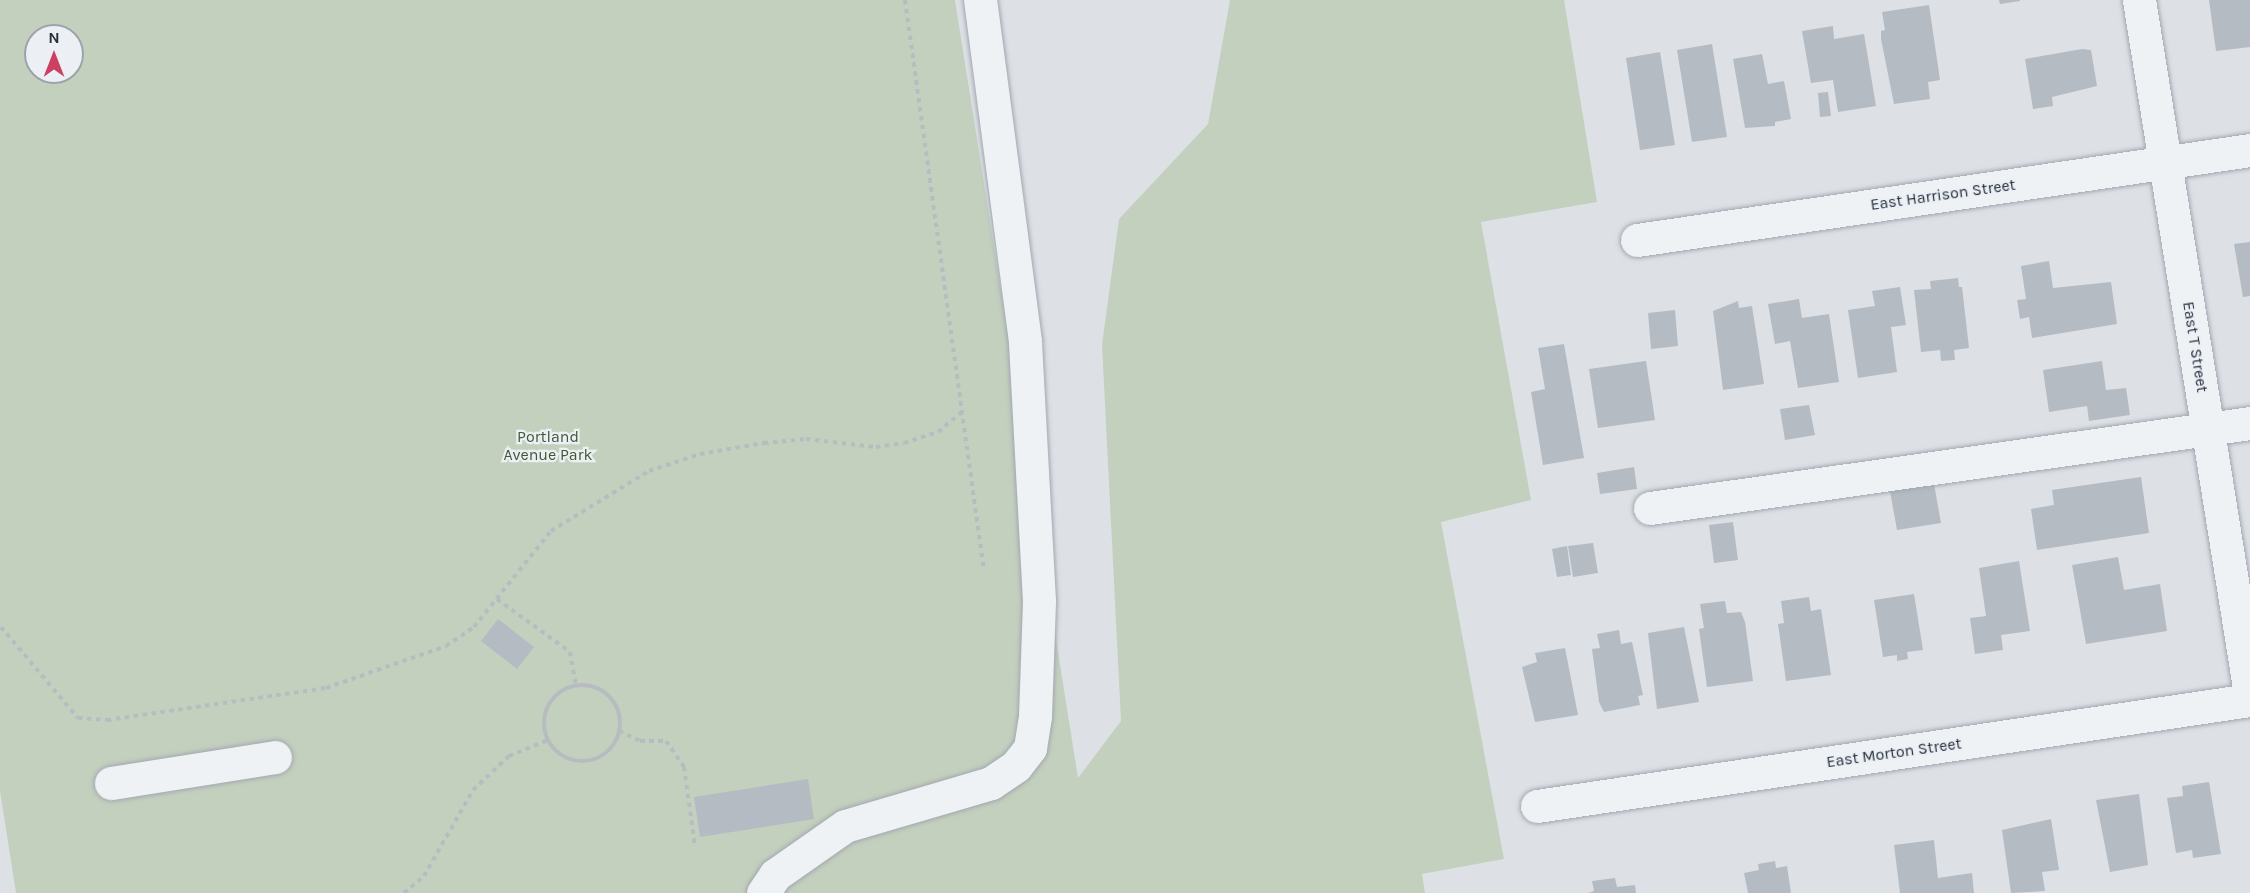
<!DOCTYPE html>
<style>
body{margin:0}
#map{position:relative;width:2250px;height:893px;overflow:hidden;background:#dde1e6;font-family:Karla,sans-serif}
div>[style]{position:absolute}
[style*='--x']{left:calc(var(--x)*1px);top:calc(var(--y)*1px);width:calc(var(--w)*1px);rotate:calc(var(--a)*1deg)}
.green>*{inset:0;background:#c4d0be}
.building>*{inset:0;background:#b4bbc3}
.path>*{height:4px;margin-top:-2px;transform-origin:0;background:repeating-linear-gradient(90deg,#b7bcc1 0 4.5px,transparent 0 9px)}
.path>.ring{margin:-2px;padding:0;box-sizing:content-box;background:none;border:4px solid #b7bcc1;border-radius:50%}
.roads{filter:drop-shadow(0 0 2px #a2a8b0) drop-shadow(0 0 2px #a2a8b0)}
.minor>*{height:33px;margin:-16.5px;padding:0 16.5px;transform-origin:16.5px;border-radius:16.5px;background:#eff2f5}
span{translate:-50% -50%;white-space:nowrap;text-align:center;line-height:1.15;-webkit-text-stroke:4.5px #ecf0f4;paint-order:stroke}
.street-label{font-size:16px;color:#26303d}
.park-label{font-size:16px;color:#3e5834}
.north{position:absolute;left:24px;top:24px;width:60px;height:60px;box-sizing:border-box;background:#ecf0f4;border:2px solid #9da3ab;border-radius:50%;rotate:0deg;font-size:16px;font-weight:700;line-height:24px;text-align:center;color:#26303d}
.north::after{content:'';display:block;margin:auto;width:21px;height:27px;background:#cc4162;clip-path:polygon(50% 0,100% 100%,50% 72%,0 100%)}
</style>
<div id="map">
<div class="green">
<div style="clip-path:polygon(evenodd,0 0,955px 0,1078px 778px,1121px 721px,1102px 345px,1119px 219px,1208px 124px,1230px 0,1564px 0,1597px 202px,1481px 222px,1531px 500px,1441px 522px,1504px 859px,1422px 874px,1425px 893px,16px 893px,0 791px,0 0,36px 36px,72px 36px,72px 72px,36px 72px,36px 36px)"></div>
</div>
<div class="building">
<div style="clip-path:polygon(1999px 0,2020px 0,2020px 1px,2000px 4px)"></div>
<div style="clip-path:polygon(2209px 0,2250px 0,2250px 47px,2216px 51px)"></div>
<div style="clip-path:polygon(1929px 5px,1940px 80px,1928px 82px,1930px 99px,1894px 104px,1881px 39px,1881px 31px,1885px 30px,1882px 12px)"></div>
<div style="clip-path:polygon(1833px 26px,1834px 39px,1864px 34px,1876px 106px,1838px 112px,1833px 80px,1811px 83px,1802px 31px)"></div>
<div style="clip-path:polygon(1712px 44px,1727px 137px,1692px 142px,1677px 50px)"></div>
<div style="clip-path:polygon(2082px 49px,2091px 50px,2097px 86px,2052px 97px,2053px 106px,2033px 109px,2025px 59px)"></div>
<div style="clip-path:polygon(1660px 52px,1675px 145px,1640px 150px,1626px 58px)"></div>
<div style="clip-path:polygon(1762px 54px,1768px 84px,1784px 81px,1791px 119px,1775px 122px,1775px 126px,1745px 128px,1733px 59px)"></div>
<div style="clip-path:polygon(1828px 92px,1831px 116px,1820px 117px,1818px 93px)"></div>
<div style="clip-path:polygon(2250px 242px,2250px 296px,2243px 297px,2234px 244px)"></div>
<div style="clip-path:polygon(2049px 261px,2053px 288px,2111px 282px,2117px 324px,2032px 338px,2029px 317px,2020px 319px,2017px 300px,2026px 299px,2021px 266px)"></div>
<div style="clip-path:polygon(1958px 278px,1959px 287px,1962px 287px,1969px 348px,1954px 350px,1955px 360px,1941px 361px,1940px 350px,1921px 352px,1914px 290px,1931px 289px,1930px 281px)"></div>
<div style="clip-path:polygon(1900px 287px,1906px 325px,1891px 327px,1897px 372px,1858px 378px,1848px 310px,1875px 306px,1872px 291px)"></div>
<div style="clip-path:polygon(1799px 299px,1802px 318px,1829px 314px,1839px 382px,1798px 388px,1790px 341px,1775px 344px,1768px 304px)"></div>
<div style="clip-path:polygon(1738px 301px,1739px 308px,1752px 306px,1764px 384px,1723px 390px,1713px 311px)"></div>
<div style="clip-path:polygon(1675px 310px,1678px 346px,1651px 349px,1648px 313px)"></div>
<div style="clip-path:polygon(1564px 344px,1584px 458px,1543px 465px,1531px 392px,1545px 389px,1538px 348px)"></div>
<div style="clip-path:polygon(1646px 361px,1655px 420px,1598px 428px,1589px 369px)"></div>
<div style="clip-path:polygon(2102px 361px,2106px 390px,2126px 388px,2130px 415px,2089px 421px,2087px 406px,2049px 412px,2043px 370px)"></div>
<div style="clip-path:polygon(1809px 405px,1815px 435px,1785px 440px,1780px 409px)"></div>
<div style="clip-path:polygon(1634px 467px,1637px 489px,1600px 494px,1597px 473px)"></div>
<div style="clip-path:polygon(2141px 477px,2149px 533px,2037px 550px,2031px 509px,2054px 505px,2052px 490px)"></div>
<div style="clip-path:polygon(1934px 484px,1941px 523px,1897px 530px,1890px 491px)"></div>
<div style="clip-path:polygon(1733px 522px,1738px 560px,1714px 563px,1709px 525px)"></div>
<div style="clip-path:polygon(1593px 543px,1598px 573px,1573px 577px,1568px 546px)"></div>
<div style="clip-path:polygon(1567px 546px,1571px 575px,1557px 577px,1552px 549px)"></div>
<div style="clip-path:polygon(2118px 557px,2124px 590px,2160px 584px,2167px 631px,2086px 644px,2072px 565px)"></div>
<div style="clip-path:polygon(2019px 561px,2030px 631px,2001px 635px,2003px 650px,1975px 654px,1970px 618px,1986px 616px,1979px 568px)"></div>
<div style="clip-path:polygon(1914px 594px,1923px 650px,1907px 652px,1908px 659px,1897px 661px,1897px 655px,1883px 657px,1874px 600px)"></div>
<div style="clip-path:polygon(1809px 597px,1811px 611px,1821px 609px,1831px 675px,1786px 681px,1778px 624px,1784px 623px,1781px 601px)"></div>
<div style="clip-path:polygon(1725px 601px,1727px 613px,1741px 612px,1745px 622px,1753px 681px,1707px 687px,1699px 629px,1704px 628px,1700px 604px)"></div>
<div style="clip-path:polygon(498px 619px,534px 647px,517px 669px,481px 641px)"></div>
<div style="clip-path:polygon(1684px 627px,1699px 702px,1657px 709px,1648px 633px)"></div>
<div style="clip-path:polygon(1619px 630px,1621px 644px,1632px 642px,1643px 695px,1638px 696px,1640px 705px,1604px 712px,1599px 702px,1592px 649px,1600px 648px,1597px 634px)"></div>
<div style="clip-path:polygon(1565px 648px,1578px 715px,1535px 722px,1522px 667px,1537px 662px,1535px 653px)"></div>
<div style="clip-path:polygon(808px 779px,814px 819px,700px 837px,694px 797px)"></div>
<div style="clip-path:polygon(2209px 782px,2221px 854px,2193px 858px,2192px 850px,2176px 853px,2167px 798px,2183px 796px,2182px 786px)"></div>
<div style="clip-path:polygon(2139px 794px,2148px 865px,2110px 872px,2096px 800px)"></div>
<div style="clip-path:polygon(2051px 819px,2059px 870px,2042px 872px,2045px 891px,2011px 893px,2002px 830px)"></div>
<div style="clip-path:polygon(1934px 840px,1938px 878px,1972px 873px,1974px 893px,1900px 893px,1894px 845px)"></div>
<div style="clip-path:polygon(1775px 861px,1776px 868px,1787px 866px,1791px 893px,1748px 893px,1744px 873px,1759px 870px,1758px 864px)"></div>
<div style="clip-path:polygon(1615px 878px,1617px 887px,1635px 885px,1636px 893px,1588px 893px,1594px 891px,1592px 881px)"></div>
</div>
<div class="path">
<div style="--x:905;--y:0;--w:576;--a:82.12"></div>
<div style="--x:497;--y:599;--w:90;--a:36"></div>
<div style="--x:570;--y:652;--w:35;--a:80"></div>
<div style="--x:1;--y:627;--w:119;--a:49.8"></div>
<div style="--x:78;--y:718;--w:29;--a:4"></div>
<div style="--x:107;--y:720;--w:221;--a:-8.3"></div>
<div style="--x:326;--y:688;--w:127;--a:-19.3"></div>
<div style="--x:446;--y:646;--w:34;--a:-34"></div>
<div style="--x:474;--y:627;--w:123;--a:-51.3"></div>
<div style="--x:551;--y:531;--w:115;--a:-31.5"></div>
<div style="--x:649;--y:471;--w:54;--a:-18.4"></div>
<div style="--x:700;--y:454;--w:65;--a:-9.8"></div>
<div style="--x:764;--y:443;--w:42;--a:-5.4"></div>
<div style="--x:806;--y:439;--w:70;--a:6.5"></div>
<div style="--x:876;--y:447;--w:28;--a:-8"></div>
<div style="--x:904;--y:443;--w:36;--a:-18"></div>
<div style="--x:938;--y:432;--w:31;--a:-40"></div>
<div class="ring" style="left:544px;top:685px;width:72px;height:72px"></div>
<div style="--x:619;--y:731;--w:23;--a:25"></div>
<div style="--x:640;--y:741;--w:26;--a:0"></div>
<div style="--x:666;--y:741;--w:32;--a:55"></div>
<div style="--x:684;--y:767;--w:80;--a:82.1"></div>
<div style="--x:404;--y:893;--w:26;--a:-40"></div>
<div style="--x:424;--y:876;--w:99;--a:-60.3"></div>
<div style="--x:473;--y:790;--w:50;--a:-43.4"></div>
<div style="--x:509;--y:756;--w:42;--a:-22.3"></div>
</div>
<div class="roads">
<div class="minor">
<div style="--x:2139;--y:0;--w:703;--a:80.91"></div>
<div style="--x:1637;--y:240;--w:620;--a:-8.35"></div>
<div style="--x:1650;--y:508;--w:606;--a:-8.06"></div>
<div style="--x:111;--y:783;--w:166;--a:-9"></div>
<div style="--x:1537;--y:806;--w:721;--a:-8.46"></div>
<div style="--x:763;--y:893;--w:22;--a:-56"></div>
<div style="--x:775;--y:875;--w:85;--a:-35"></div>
<div style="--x:845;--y:826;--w:152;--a:-16.4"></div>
<div style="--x:991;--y:783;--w:30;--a:-34"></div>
<div style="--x:1016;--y:766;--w:23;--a:-52"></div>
<div style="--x:1030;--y:748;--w:32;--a:-81"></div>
<div style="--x:1035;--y:716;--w:115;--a:-88"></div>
<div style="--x:1039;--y:601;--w:260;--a:-93.1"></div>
<div style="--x:1025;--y:341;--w:344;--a:-97.5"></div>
</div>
</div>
<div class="street-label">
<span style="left:1943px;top:195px;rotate:-8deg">East Harrison Street</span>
<span style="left:2195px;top:347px;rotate:81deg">East T Street</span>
<span style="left:1894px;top:753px;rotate:-8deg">East Morton Street</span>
</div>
<div class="park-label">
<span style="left:548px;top:446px">Portland<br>Avenue Park</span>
</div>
<div class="north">N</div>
</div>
